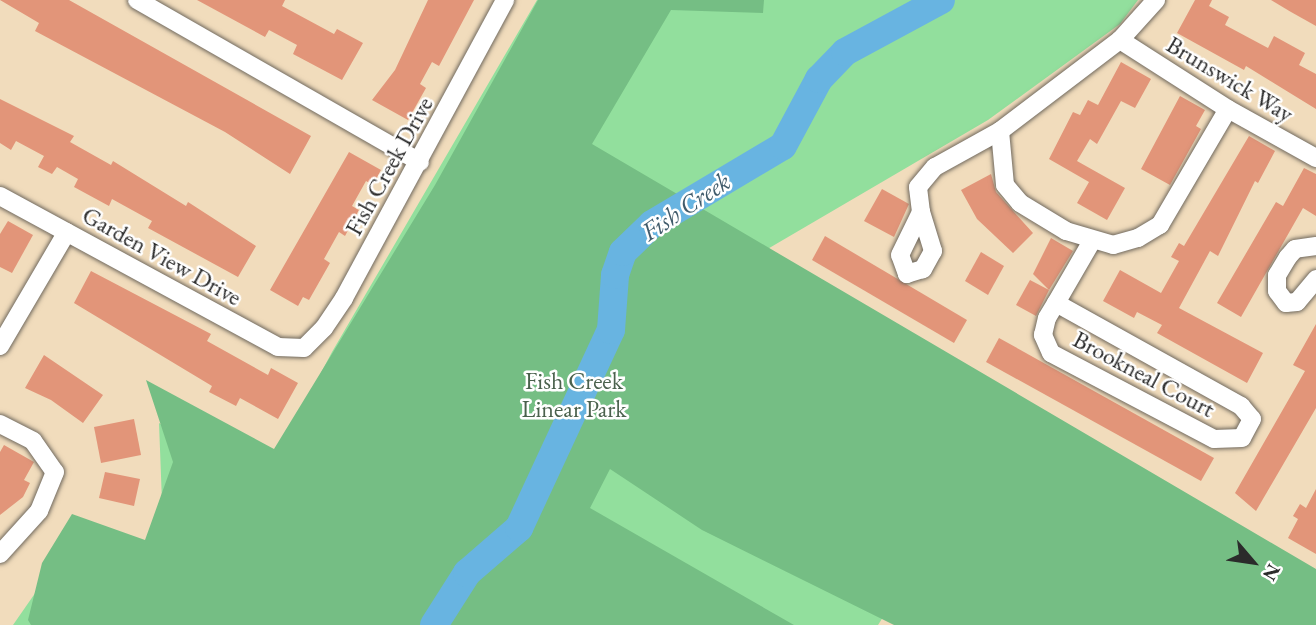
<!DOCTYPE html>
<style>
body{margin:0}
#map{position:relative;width:1316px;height:625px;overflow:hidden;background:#f1dcbc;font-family:"EB Garamond",serif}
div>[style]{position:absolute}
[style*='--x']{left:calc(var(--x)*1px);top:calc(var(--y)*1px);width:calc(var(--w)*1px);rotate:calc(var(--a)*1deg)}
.green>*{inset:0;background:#92df9d}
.forest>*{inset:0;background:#75be84}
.river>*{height:28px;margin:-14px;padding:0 14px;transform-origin:14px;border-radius:14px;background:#68b4e1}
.building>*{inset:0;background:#e29579}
.roads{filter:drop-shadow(0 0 2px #70695e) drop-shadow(0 0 2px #70695e)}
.minor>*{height:18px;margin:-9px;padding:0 9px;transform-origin:9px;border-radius:9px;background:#fff}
span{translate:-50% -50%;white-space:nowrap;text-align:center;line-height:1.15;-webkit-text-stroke:5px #fff;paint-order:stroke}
.street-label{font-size:24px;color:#2b2b2b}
.park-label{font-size:24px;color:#4a614d}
.water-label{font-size:26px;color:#405b6b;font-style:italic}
.north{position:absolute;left:1218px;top:527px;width:70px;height:70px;-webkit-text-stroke:5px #fff;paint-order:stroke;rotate:119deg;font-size:19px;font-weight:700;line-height:28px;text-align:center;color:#2b2b2b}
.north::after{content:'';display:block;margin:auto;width:24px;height:32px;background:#2b2b2b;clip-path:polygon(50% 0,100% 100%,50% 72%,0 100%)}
</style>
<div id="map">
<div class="green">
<div style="clip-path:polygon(537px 0,1138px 0,1120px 24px,988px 120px,759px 254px,930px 543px,878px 625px,13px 625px,72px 540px,165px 581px,159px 423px,261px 486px,332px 352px)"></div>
</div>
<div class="forest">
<div style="clip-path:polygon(538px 0,764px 0,763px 13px,671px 10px,592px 144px,1316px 569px,1316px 625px,894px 625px,702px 530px,610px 469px,590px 508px,794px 625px,31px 625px,28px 620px,42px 563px,72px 514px,145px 540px,173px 462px,146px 380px,274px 449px,435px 185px)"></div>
</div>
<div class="river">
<div style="--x:434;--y:625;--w:62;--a:-57.6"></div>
<div style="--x:467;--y:573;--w:69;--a:-40.9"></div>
<div style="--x:519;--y:528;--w:218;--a:-65.1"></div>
<div style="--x:611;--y:330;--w:55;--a:-85.8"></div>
<div style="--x:615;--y:275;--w:24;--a:-71"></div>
<div style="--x:623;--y:252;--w:40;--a:-44"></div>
<div style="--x:652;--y:224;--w:152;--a:-30.8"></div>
<div style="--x:783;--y:146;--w:76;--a:-61.8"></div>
<div style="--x:819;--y:79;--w:37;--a:-46"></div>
<div style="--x:845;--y:52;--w:109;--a:-28.4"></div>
</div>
<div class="building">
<div style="clip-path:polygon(0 0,69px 0,311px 136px,290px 174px,225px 132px,35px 31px,39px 23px)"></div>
<div style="clip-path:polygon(197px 0,285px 0,282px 6px,334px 34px,337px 29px,363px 43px,342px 80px,293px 54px,297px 45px,269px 30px,265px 37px)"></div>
<div style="clip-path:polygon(428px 0,474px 0,439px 66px,432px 62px,420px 84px,426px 88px,408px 120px,372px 100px,395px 70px)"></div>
<div style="clip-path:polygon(1195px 0,1212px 0,1209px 6px,1229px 17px,1225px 25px,1268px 48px,1274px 36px,1305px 53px,1299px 65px,1316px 74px,1316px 109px,1246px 66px,1244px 70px,1177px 33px)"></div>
<div style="clip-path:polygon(1271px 0,1316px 0,1316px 26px,1291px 12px)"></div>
<div style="clip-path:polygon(1121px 62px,1151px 79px,1135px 108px,1121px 101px,1097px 144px,1090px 139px,1077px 161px,1125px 188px,1107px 220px,1077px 203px,1089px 182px,1049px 159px,1073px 112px,1080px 115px,1088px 100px,1098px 105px)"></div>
<div style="clip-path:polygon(1180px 96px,1205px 110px,1196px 126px,1201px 129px,1170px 185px,1141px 169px)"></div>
<div style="clip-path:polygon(0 99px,74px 136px,70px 142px,111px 165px,113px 161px,186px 206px,188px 202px,256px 246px,238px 277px,148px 228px,152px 221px,112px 199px,109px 206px,74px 187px,78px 179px,57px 167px,52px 174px,38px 167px,44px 156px,16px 141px,11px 150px,0 143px)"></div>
<div style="clip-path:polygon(1249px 136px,1275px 151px,1258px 183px,1255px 181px,1218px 256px,1210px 251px,1179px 308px,1263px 353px,1247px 383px,1157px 333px,1162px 325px,1137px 312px,1134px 318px,1103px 301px,1120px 270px,1161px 293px,1179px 261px,1171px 257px,1179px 243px,1184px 246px)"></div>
<div style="clip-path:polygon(349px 152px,381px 170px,373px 185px,366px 181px,352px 206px,359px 210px,345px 236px,339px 232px,324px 259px,330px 263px,309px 300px,303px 297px,298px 306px,270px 290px)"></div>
<div style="clip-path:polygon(1304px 168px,1316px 174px,1316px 216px,1303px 208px,1241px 317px,1217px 303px,1276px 202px,1283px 206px)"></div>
<div style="clip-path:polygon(991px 174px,996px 192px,1033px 233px,1013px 253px,977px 219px,961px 190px)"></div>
<div style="clip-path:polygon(882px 189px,909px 204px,894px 237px,864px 221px)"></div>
<div style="clip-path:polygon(8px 221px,33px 235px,12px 273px,0 267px,0 234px)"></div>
<div style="clip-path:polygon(825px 236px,967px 320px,954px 343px,812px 260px)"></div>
<div style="clip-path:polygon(1051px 238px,1073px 251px,1049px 290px,1033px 274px)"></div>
<div style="clip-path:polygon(981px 252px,1004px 266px,988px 295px,965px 281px)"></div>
<div style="clip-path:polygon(91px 271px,211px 334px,207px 341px,268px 375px,271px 368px,298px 383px,278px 419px,240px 398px,236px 406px,209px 392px,212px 386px,74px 303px)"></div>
<div style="clip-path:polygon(1030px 280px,1049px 290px,1036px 316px,1016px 305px)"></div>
<div style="clip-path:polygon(1316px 324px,1316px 408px,1256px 511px,1235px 493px,1305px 371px,1293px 365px)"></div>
<div style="clip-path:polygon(999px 338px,1214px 458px,1201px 481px,986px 362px)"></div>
<div style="clip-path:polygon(44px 355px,103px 395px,83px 423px,51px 400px,25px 388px)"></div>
<div style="clip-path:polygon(134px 419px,141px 455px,101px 463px,94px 427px)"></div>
<div style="clip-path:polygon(4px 445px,34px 462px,24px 480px,30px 483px,23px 497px,0 515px,0 452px)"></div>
<div style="clip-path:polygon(105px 472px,140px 479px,134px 506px,99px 498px)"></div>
<div style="clip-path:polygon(1316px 489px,1316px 554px,1288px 538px,1298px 519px,1293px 516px,1300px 504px,1306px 508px)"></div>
</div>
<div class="roads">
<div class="minor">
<div style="--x:137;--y:0;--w:326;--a:29.8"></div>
<div style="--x:1120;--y:40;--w:128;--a:32.6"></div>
<div style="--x:1228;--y:109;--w:101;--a:29.1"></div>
<div style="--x:1000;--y:131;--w:54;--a:84.7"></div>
<div style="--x:1005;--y:185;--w:23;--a:50"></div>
<div style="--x:1020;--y:203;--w:54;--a:31.3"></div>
<div style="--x:1066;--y:231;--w:49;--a:16.6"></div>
<div style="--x:1113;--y:245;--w:26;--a:-16"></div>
<div style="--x:1138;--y:238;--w:26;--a:-31"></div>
<div style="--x:1160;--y:225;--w:134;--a:-59.6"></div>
<div style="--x:0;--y:196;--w:316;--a:28.5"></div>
<div style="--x:278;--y:347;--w:26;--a:2"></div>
<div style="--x:304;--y:348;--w:28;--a:-45"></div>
<div style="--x:324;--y:328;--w:36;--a:-56"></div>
<div style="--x:344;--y:298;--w:339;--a:-61.6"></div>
<div style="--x:921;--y:212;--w:25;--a:-97"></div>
<div style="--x:918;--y:187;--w:26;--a:-50"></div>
<div style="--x:935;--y:167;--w:74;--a:-29"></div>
<div style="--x:1000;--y:131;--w:151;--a:-37.2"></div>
<div style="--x:1120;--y:40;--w:54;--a:-48"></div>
<div style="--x:921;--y:212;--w:41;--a:72.9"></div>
<div style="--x:933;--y:251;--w:21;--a:119"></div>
<div style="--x:923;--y:269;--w:17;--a:163"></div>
<div style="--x:907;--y:274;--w:20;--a:-110"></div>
<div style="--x:900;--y:255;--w:48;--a:-64"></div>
<div style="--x:1316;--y:246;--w:21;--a:172"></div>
<div style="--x:1295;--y:249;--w:11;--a:131"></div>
<div style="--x:1288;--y:257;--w:21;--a:121"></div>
<div style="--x:1277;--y:275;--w:16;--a:90"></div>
<div style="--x:1277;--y:291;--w:15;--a:53"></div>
<div style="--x:1286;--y:303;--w:11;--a:-5"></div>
<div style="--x:1297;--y:302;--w:30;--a:-50"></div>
<div style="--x:1056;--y:303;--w:212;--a:29.1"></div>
<div style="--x:1241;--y:406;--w:17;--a:50"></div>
<div style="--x:1252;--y:419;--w:21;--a:118"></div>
<div style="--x:1242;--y:438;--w:28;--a:178"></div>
<div style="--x:1214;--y:439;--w:184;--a:-152.2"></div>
<div style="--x:1051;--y:353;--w:20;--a:-114"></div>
<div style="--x:1043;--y:335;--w:17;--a:-77"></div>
<div style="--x:1047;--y:318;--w:17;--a:-59"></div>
<div style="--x:1056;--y:303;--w:72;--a:-59.9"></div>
<div style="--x:0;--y:346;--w:132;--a:-59.6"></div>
<div style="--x:0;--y:424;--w:37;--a:27"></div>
<div style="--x:33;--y:441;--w:38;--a:55"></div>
<div style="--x:55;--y:472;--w:42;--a:112.3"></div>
<div style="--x:39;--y:511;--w:58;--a:132.2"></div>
</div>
</div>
<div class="street-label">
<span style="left:1230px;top:79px;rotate:31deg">Brunswick Way</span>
<span style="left:389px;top:166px;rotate:-61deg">Fish Creek Drive</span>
<span style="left:162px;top:256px;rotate:29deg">Garden View Drive</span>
<span style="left:1144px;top:374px;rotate:28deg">Brookneal Court</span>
</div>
<div class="park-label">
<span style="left:574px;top:395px">Fish Creek<br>Linear Park</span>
</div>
<div class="water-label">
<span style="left:686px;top:207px;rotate:-34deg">Fish Creek</span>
</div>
<div class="north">N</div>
</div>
